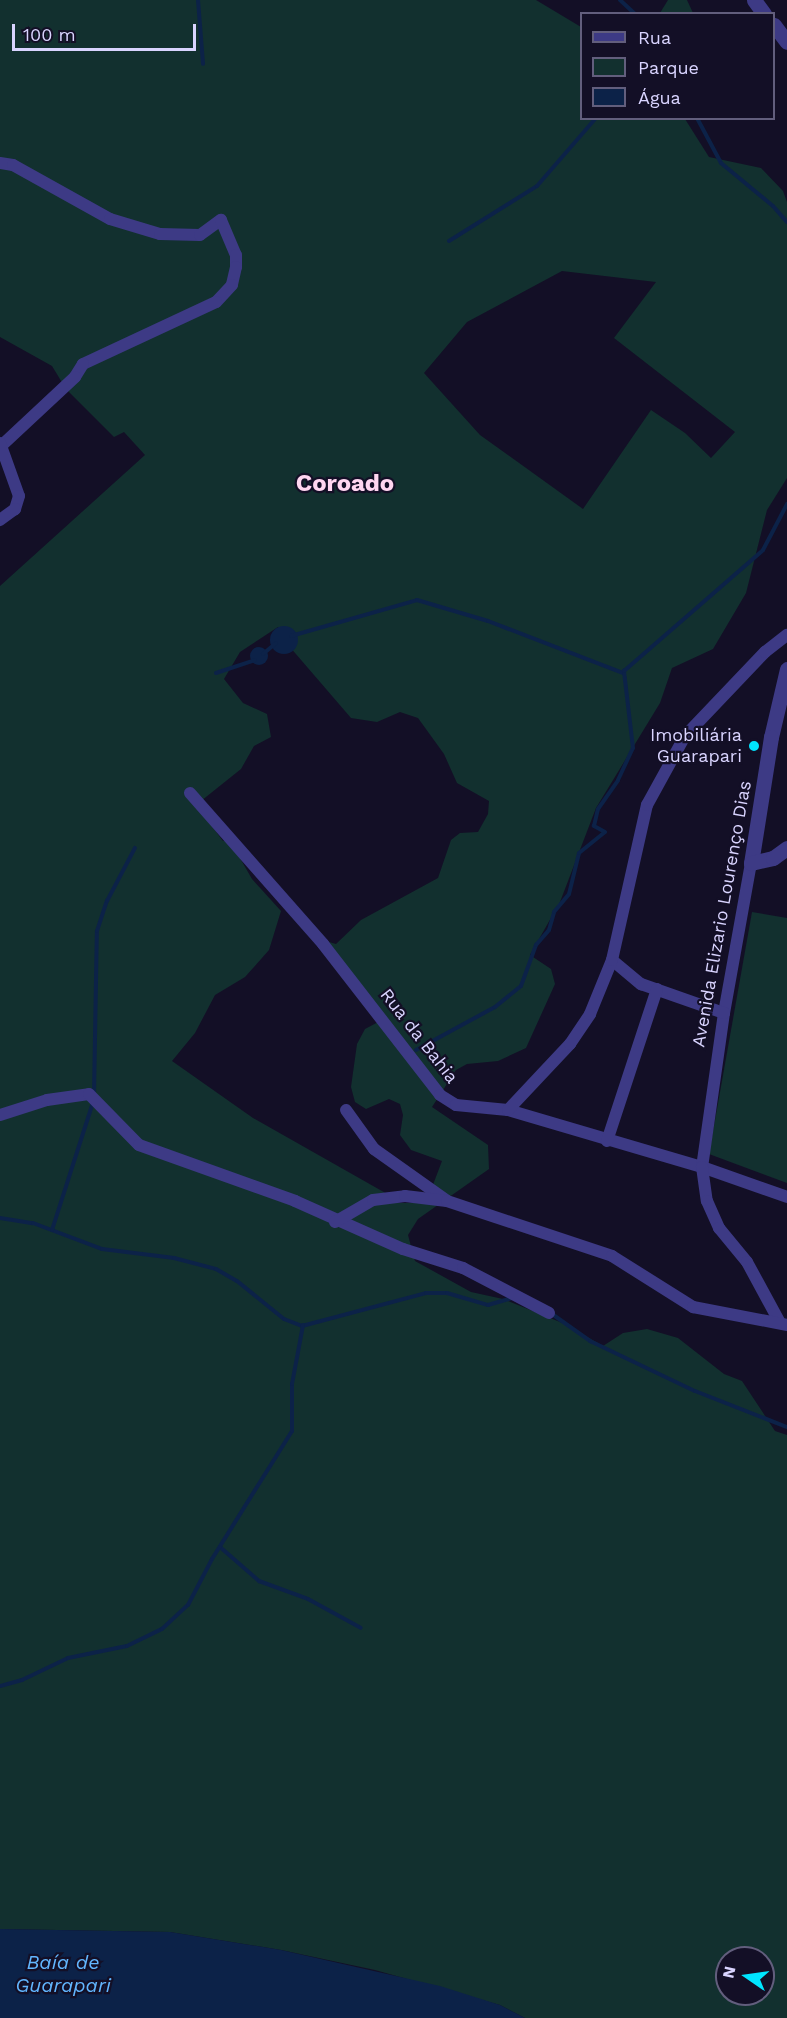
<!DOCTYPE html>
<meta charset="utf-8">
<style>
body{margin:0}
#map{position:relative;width:787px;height:2018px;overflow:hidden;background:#130f26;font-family:"Work Sans",sans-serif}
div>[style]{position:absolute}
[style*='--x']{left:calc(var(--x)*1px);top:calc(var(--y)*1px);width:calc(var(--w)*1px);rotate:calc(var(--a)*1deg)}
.green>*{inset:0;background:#12302f}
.water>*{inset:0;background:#0c2248}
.round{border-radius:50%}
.stream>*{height:4px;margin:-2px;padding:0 2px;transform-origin:2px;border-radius:2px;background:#0c2248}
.minor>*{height:12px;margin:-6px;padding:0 6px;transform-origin:6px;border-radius:6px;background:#3d3a85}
.tertiary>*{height:15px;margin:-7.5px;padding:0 7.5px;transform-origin:7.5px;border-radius:7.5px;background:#3d3a85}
.dots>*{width:16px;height:16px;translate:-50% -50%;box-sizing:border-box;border:3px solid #130f26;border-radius:50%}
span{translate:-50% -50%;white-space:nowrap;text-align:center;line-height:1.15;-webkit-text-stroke:4.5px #130f26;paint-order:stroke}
.poi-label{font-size:18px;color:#d9d4ff}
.right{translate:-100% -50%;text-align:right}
.street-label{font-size:18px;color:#d9d4ff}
.water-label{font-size:20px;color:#62b6ff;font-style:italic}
.district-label{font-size:24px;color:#ffd6f0;font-weight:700}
.legend{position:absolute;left:580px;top:12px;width:195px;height:108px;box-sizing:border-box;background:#130f26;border:2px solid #625e7d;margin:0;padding:8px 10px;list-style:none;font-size:18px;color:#d9d4ff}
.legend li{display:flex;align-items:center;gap:12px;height:30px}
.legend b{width:30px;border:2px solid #625e7d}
.north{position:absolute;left:715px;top:1946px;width:60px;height:60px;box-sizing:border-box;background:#130f26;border:2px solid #625e7d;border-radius:50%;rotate:283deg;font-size:16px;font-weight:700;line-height:24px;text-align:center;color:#d9d4ff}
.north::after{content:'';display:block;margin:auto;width:21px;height:27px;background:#00e5ff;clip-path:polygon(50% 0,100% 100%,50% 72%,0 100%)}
.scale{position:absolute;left:12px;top:24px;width:184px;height:27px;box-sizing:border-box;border:3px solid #d9d4ff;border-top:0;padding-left:8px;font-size:18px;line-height:21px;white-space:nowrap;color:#d9d4ff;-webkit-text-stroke:4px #130f26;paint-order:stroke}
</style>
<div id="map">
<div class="green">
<div style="clip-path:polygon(evenodd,0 0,536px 0,581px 27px,582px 118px,685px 119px,709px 157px,761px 168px,783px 191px,787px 202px,787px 478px,767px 510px,746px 593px,713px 649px,672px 668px,660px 703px,596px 808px,560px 902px,530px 955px,551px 969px,555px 984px,526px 1048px,498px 1061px,467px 1064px,456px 1070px,432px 1107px,488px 1145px,489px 1169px,418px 1219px,408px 1235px,415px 1261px,471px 1292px,503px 1299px,565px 1324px,603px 1346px,623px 1333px,647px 1329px,678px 1338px,724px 1374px,742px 1381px,775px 1431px,787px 1435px,787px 2018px,525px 2018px,500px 2005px,375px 1970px,281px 1950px,170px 1932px,0 1929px,0 586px,145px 455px,124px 432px,114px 437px,66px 389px,52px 366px,0 337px,0 0,562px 271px,656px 282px,614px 338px,735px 432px,711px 458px,685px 433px,651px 410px,583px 509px,480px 435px,424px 373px,467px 322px,562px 271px,0 0,278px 627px,283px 639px,351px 718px,377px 722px,400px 712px,418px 718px,444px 754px,457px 783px,489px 801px,488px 814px,478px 832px,460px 833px,451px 840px,438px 878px,361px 920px,336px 944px,322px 940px,382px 1020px,365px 1029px,357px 1044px,351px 1087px,355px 1102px,366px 1109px,389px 1099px,400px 1104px,403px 1115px,400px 1135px,411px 1150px,442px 1161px,431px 1190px,438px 1203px,390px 1203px,389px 1195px,253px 1118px,172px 1061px,195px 1033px,215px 995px,245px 977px,269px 950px,281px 911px,252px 879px,229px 839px,223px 841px,196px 805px,241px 769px,254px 746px,271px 737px,267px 714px,243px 703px,224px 679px,240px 652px,278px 627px,0 0,727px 1958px,763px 1958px,763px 1994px,727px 1994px,727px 1958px)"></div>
<div style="clip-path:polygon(668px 0,687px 0,693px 13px,660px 13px)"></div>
<div style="clip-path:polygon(752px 912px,787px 918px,787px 1183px,709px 1154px)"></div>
</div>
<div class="water">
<div class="round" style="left:270px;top:626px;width:28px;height:28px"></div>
<div class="round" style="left:250px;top:647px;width:18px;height:18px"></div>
<div style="clip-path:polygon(0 1929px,170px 1932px,281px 1950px,440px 1986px,500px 2005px,525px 2018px,0 2018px)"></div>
</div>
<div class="stream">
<div style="--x:198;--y:0;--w:64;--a:85.5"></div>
<div style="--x:620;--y:0;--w:21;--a:43"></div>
<div style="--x:697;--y:118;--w:51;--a:61.9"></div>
<div style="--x:721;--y:163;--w:67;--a:39.6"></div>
<div style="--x:773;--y:206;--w:21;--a:49"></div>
<div style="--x:449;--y:241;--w:104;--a:-32"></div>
<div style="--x:537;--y:186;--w:90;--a:-49.1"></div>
<div style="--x:291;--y:636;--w:131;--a:-15.9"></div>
<div style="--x:417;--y:600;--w:74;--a:16.5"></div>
<div style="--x:488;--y:621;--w:145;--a:21.1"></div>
<div style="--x:263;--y:654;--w:17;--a:-40"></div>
<div style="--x:216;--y:673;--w:41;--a:-18.4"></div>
<div style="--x:416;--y:1050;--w:90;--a:-28.6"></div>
<div style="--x:495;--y:1007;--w:33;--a:-39"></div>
<div style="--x:521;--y:986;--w:44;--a:-69.9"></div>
<div style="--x:536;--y:945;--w:20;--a:-49"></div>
<div style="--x:549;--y:930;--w:19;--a:-74"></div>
<div style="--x:554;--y:912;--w:23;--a:-50"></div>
<div style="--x:569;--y:894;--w:42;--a:-76.3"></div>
<div style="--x:579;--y:853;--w:33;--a:-39"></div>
<div style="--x:605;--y:832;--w:13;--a:-151"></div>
<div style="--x:594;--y:826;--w:17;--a:-77"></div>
<div style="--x:598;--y:809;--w:35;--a:-55"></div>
<div style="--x:618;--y:780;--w:35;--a:-65"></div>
<div style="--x:633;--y:748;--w:78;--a:-96.7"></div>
<div style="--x:624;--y:671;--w:184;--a:-41"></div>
<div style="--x:763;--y:550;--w:52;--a:-62.4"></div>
<div style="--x:94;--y:1095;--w:164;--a:-89"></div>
<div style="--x:97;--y:931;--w:32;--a:-72"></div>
<div style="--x:107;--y:901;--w:60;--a:-62.2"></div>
<div style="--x:0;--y:1218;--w:33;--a:9"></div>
<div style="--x:33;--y:1223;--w:74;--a:20.6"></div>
<div style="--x:102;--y:1249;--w:73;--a:7.1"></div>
<div style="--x:174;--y:1258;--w:43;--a:14.7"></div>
<div style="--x:216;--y:1269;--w:24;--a:30"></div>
<div style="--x:237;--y:1281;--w:60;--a:39"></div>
<div style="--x:284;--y:1319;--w:19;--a:21"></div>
<div style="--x:302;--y:1326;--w:128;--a:-14.9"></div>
<div style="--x:426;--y:1293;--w:21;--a:0"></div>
<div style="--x:447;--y:1293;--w:43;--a:16.3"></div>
<div style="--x:488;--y:1305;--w:25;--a:-16"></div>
<div style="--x:52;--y:1230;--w:134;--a:-72.2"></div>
<div style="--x:552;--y:1314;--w:47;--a:35.4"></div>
<div style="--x:590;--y:1341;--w:116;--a:25.5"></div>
<div style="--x:695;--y:1391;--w:99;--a:21.4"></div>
<div style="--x:220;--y:1547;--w:52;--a:41.1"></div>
<div style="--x:259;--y:1581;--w:52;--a:20.2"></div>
<div style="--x:308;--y:1599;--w:60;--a:28.7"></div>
<div style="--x:0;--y:1686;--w:23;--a:-15"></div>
<div style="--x:22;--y:1680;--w:51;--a:-25.6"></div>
<div style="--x:68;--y:1658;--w:60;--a:-11.5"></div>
<div style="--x:127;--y:1646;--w:39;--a:-26"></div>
<div style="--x:162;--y:1629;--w:35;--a:-43"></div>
<div style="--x:188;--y:1605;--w:52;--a:-62.4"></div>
<div style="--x:212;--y:1559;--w:151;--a:-58"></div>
<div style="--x:292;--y:1431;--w:47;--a:-90"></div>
<div style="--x:292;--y:1384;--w:60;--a:-79.4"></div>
</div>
<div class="minor">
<div style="--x:0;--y:163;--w:13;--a:9"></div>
<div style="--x:13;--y:165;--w:111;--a:29.1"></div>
<div style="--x:110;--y:219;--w:52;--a:16.7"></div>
<div style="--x:160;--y:234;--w:40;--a:1.4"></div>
<div style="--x:200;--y:235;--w:26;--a:-36"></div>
<div style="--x:221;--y:220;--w:38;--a:67"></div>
<div style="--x:236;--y:255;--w:12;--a:90"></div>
<div style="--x:236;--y:267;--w:18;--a:103"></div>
<div style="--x:232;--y:285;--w:23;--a:133"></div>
<div style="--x:216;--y:302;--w:147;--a:155"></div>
<div style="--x:83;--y:364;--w:15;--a:122"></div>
<div style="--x:75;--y:377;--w:103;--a:137"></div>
<div style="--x:0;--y:443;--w:56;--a:70.3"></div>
<div style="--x:19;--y:496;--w:14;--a:107"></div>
<div style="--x:15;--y:509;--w:19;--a:144"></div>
<div style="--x:190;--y:793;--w:201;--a:48.6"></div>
<div style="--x:323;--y:944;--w:191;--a:52.2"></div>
<div style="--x:440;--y:1095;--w:19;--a:32"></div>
<div style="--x:456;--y:1105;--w:52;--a:5.5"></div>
<div style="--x:508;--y:1110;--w:202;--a:16.4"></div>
<div style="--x:702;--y:1167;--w:90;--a:19.4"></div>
<div style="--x:751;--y:863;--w:152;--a:100.2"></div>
<div style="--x:724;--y:1013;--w:156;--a:98.1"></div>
<div style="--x:702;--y:1167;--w:34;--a:82"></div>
<div style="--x:707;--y:1201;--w:30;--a:66"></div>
<div style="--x:719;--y:1228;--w:44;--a:50.5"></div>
<div style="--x:747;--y:1262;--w:67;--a:61.5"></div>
<div style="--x:612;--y:960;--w:38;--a:40"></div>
<div style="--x:641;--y:984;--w:88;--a:19.3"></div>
<div style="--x:346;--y:1110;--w:48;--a:54.3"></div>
<div style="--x:374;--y:1149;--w:88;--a:35.3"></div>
<div style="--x:508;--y:1110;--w:91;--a:-46.8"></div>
<div style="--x:570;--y:1044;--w:36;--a:-56"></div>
<div style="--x:590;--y:1014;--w:58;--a:-67.8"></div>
<div style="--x:612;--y:960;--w:159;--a:-77.3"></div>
<div style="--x:647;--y:805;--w:79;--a:-61.2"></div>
<div style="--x:685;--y:736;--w:116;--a:-46.4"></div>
<div style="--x:765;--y:652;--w:28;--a:-38"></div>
<div style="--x:0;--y:1115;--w:49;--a:-17.7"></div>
<div style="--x:47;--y:1100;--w:42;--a:-8.1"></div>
<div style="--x:89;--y:1094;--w:71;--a:45.6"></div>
<div style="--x:139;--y:1145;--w:166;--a:19.7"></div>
<div style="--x:295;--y:1201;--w:118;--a:24"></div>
<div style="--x:403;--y:1249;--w:63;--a:17.6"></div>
<div style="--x:463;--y:1268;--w:97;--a:27.6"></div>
<div style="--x:607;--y:1141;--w:160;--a:-71.8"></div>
<div style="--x:335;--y:1222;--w:44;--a:-30.1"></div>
<div style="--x:373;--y:1200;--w:32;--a:-7"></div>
<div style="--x:405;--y:1196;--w:42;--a:6.8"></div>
<div style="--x:447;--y:1201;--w:174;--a:18.4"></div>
<div style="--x:612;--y:1256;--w:96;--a:32.2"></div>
<div style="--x:693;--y:1307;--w:96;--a:10.8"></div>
</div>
<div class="tertiary">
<div style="--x:754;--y:0;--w:17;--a:54"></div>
<div style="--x:774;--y:25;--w:21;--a:53"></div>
<div style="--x:787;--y:669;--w:70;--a:103.2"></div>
<div style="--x:771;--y:737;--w:128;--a:99"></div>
<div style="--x:751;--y:863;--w:23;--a:-13"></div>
<div style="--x:773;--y:858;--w:17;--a:-36"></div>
</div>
<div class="dots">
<div style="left:754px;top:746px;background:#00e5ff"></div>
</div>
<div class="poi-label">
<span class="right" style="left:742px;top:746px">Imobiliária<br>Guarapari</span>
</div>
<div class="street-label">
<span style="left:722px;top:914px;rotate:-80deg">Avenida Elizario Lourenço Dias</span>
<span style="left:419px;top:1036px;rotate:52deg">Rua da Bahia</span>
</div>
<div class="water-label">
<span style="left:63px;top:1974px">Baía de<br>Guarapari</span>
</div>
<div class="district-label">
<span style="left:345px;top:484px">Coroado</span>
</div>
<ul class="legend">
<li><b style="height:8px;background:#3d3a85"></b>Rua</li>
<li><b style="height:16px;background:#12302f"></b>Parque</li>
<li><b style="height:16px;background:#0c2248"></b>Água</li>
</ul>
<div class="north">N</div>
<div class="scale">100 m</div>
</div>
